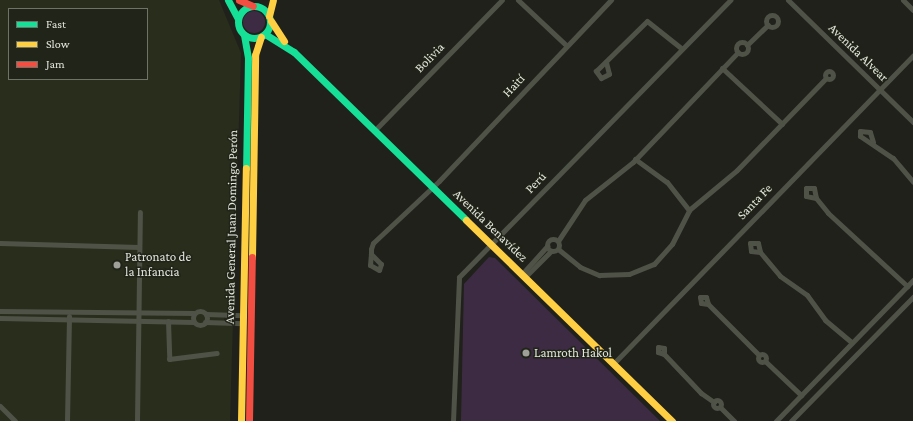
<!DOCTYPE html>
<meta charset="utf-8">
<style>
body{margin:0}
#map{position:relative;width:913px;height:421px;overflow:hidden;background:#20211b;font-family:"Crimson Pro",serif}
div>[style]{position:absolute}
[style*='--x']{left:calc(var(--x)*1px);top:calc(var(--y)*1px);width:calc(var(--w)*1px);rotate:calc(var(--a)*1deg)}
.built>*{inset:0;background:#292d1c}
.green>*{inset:0;background:#3d2b43}
.round{border-radius:50%}
.street>*{height:5px;margin:-2.5px;padding:0 2.5px;transform-origin:2.5px;border-radius:2.5px;background:#4f5247}
.street>.ring{margin:-2.5px;padding:0;box-sizing:content-box;background:none;border:5px solid #4f5247;border-radius:50%}
.fast>*{height:7px;margin:-3.5px;padding:0 3.5px;transform-origin:3.5px;border-radius:3.5px;background:#16e098}
.fast>.ring{margin:-3.5px;padding:0;box-sizing:content-box;background:none;border:7px solid #16e098;border-radius:50%}
.slow>*{height:7px;margin:-3.5px;padding:0 3.5px;transform-origin:3.5px;border-radius:3.5px;background:#ffcf43}
.jam>*{height:7px;margin:-3.5px;padding:0 3.5px;transform-origin:3.5px;border-radius:3.5px;background:#f24e42}
.dots>*{width:11px;height:11px;translate:-50% -50%;box-sizing:border-box;border:2px solid #212418;border-radius:50%}
span{translate:-50% -50%;white-space:nowrap;text-align:center;line-height:1.15;-webkit-text-stroke:3px #212418;paint-order:stroke}
.street-label{font-size:13px;color:#e3e6dd}
.poi-label{font-size:13px;color:#e3e6dd}
.left{translate:0 -50%;text-align:left}
.legend{position:absolute;left:8px;top:8px;width:140px;height:72px;box-sizing:border-box;background:#212418;border:1px solid #6f7267;margin:0;padding:5px 7px;list-style:none;font-size:12px;color:#e3e6dd}
.legend li{display:flex;align-items:center;gap:8px;height:20px}
.legend b{width:20px;border:1px solid #6f7267}
</style>
<div id="map">
<div class="built">
<div style="clip-path:polygon(evenodd,0 0,219px 0,241px 53px,230px 421px,0 421px,0 0,9px 9px,147px 9px,147px 79px,9px 79px,9px 9px)"></div>
</div>
<div class="green">
<div class="round" style="left:243px;top:11px;width:22px;height:22px"></div>
<div style="clip-path:polygon(489px 257px,495px 258px,660px 421px,461px 421px,464px 284px)"></div>
</div>
<div class="street">
<div style="--x:518;--y:0;--w:67;--a:43.2"></div>
<div style="--x:788;--y:0;--w:175;--a:44.3"></div>
<div style="--x:903;--y:0;--w:14;--a:45"></div>
<div class="ring" style="left:766px;top:15px;width:7px;height:7px"></div>
<div class="ring" style="left:736px;top:42px;width:7px;height:7px"></div>
<div style="--x:747;--y:45;--w:29;--a:-44"></div>
<div style="--x:606;--y:62;--w:12;--a:76"></div>
<div style="--x:609;--y:74;--w:9;--a:153"></div>
<div style="--x:601;--y:78;--w:9;--a:-126"></div>
<div style="--x:596;--y:71;--w:71;--a:-44.4"></div>
<div style="--x:647;--y:21;--w:43;--a:38.5"></div>
<div style="--x:722;--y:68;--w:82;--a:43"></div>
<div class="ring" style="left:825px;top:71px;width:3px;height:3px"></div>
<div style="--x:374;--y:131;--w:183;--a:-45.7"></div>
<div style="--x:873;--y:142;--w:10;--a:-107"></div>
<div style="--x:870;--y:132;--w:10;--a:-174"></div>
<div style="--x:860;--y:131;--w:5;--a:90"></div>
<div style="--x:860;--y:136;--w:40;--a:34"></div>
<div style="--x:893;--y:158;--w:31;--a:50"></div>
<div style="--x:635;--y:159;--w:39;--a:36"></div>
<div style="--x:667;--y:182;--w:36;--a:52"></div>
<div style="--x:816;--y:198;--w:10;--a:-169"></div>
<div style="--x:806;--y:196;--w:8;--a:-90"></div>
<div style="--x:806;--y:188;--w:8;--a:0"></div>
<div style="--x:814;--y:188;--w:10;--a:79"></div>
<div style="--x:816;--y:198;--w:19;--a:51"></div>
<div style="--x:828;--y:213;--w:108;--a:42.7"></div>
<div class="ring" style="left:547px;top:239px;width:7px;height:7px"></div>
<div style="--x:558;--y:241;--w:49;--a:-56.6"></div>
<div style="--x:585;--y:200;--w:61;--a:-38.4"></div>
<div style="--x:633;--y:162;--w:152;--a:-46.3"></div>
<div style="--x:0;--y:243;--w:139;--a:1.6"></div>
<div style="--x:558;--y:249;--w:28;--a:39"></div>
<div style="--x:580;--y:267;--w:21;--a:23"></div>
<div style="--x:599;--y:275;--w:30;--a:-2"></div>
<div style="--x:629;--y:274;--w:27;--a:-22"></div>
<div style="--x:654;--y:264;--w:27;--a:-48"></div>
<div style="--x:672;--y:244;--w:38;--a:-63"></div>
<div style="--x:689;--y:210;--w:62;--a:-39.8"></div>
<div style="--x:737;--y:170;--w:128;--a:-45.9"></div>
<div style="--x:760;--y:252;--w:9;--a:-174"></div>
<div style="--x:751;--y:251;--w:8;--a:-97"></div>
<div style="--x:750;--y:243;--w:8;--a:0"></div>
<div style="--x:758;--y:243;--w:9;--a:77"></div>
<div style="--x:760;--y:252;--w:31;--a:50"></div>
<div style="--x:780;--y:276;--w:33;--a:35"></div>
<div style="--x:807;--y:295;--w:31;--a:54"></div>
<div style="--x:825;--y:320;--w:35;--a:40"></div>
<div style="--x:371;--y:254;--w:14;--a:45"></div>
<div style="--x:381;--y:264;--w:6;--a:108"></div>
<div style="--x:379;--y:270;--w:10;--a:-151"></div>
<div style="--x:370;--y:265;--w:11;--a:-85"></div>
<div style="--x:371;--y:254;--w:5;--a:-90"></div>
<div style="--x:371;--y:249;--w:6;--a:-72"></div>
<div style="--x:373;--y:243;--w:91;--a:-43.2"></div>
<div style="--x:439;--y:181;--w:250;--a:-46.5"></div>
<div style="--x:522;--y:274;--w:38;--a:-48"></div>
<div style="--x:525;--y:277;--w:37;--a:-45"></div>
<div style="--x:708;--y:304;--w:7;--a:-172"></div>
<div style="--x:701;--y:303;--w:6;--a:-99"></div>
<div style="--x:700;--y:297;--w:6;--a:0"></div>
<div style="--x:706;--y:297;--w:7;--a:74"></div>
<div style="--x:708;--y:304;--w:72;--a:45"></div>
<div class="ring" style="left:193px;top:311px;width:9px;height:9px"></div>
<div style="--x:0;--y:311;--w:194;--a:0.6"></div>
<div style="--x:206;--y:314;--w:37;--a:2"></div>
<div style="--x:0;--y:318;--w:194;--a:1.2"></div>
<div style="--x:168;--y:321;--w:38;--a:88"></div>
<div style="--x:169;--y:359;--w:48;--a:-7.1"></div>
<div style="--x:205;--y:322;--w:38;--a:2"></div>
<div style="--x:664;--y:354;--w:6;--a:-90"></div>
<div style="--x:664;--y:348;--w:6;--a:-171"></div>
<div style="--x:658;--y:347;--w:5;--a:90"></div>
<div style="--x:658;--y:352;--w:6;--a:18"></div>
<div style="--x:664;--y:354;--w:54;--a:46.5"></div>
<div style="--x:701;--y:393;--w:16;--a:35"></div>
<div class="ring" style="left:758px;top:354px;width:3px;height:3px"></div>
<div style="--x:765;--y:361;--w:50;--a:43.4"></div>
<div style="--x:613;--y:364;--w:430;--a:-45.8"></div>
<div class="ring" style="left:713px;top:400px;width:3px;height:3px"></div>
<div style="--x:0;--y:406;--w:21;--a:45"></div>
<div style="--x:720;--y:407;--w:20;--a:45"></div>
<div style="--x:67;--y:421;--w:105;--a:-88.9"></div>
<div style="--x:137;--y:421;--w:209;--a:-89.2"></div>
<div style="--x:453;--y:421;--w:144;--a:-87.6"></div>
<div style="--x:459;--y:277;--w:388;--a:-45.6"></div>
<div style="--x:776;--y:421;--w:197;--a:-45.8"></div>
<div style="--x:791;--y:421;--w:174;--a:-45.5"></div>
</div>
<div class="fast">
<div style="--x:228;--y:0;--w:21;--a:62"></div>
<div class="ring" style="left:238px;top:6px;width:25px;height:25px"></div>
<div style="--x:265;--y:34;--w:34;--a:32"></div>
<div style="--x:294;--y:52;--w:240;--a:44.3"></div>
<div style="--x:244;--y:35;--w:23;--a:80"></div>
<div style="--x:248;--y:58;--w:110;--a:91"></div>
</div>
<div class="slow">
<div style="--x:269;--y:16;--w:16;--a:-76"></div>
<div style="--x:271;--y:21;--w:24;--a:57"></div>
<div style="--x:466;--y:220;--w:288;--a:44.3"></div>
<div style="--x:252;--y:257;--w:202;--a:-89.1"></div>
<div style="--x:255;--y:55;--w:19;--a:-72"></div>
<div style="--x:241;--y:421;--w:253;--a:-88.9"></div>
</div>
<div class="jam">
<div style="--x:239;--y:0;--w:15;--a:23"></div>
<div style="--x:249;--y:421;--w:164;--a:-89"></div>
</div>
<div class="dots">
<div style="left:117px;top:265px;background:#9fa199"></div>
<div style="left:526px;top:353px;background:#9fa199"></div>
</div>
<div class="street-label">
<span style="left:858px;top:53px;rotate:44deg">Avenida Alvear</span>
<span style="left:430px;top:58px;rotate:-46deg">Bolivia</span>
<span style="left:514px;top:86px;rotate:-47deg">Haití</span>
<span style="left:536px;top:183px;rotate:-46deg">Perú</span>
<span style="left:755px;top:202px;rotate:-46deg">Santa Fe</span>
<span style="left:490px;top:226px;rotate:44deg">Avenida Benavídez</span>
<span style="left:232px;top:227px;rotate:-89deg">Avenida General Juan Domingo Perón</span>
</div>
<div class="poi-label">
<span class="left" style="left:125px;top:265px">Patronato de<br>la Infancia</span>
<span class="left" style="left:534px;top:353px">Lamroth Hakol</span>
</div>
<ul class="legend">
<li><b style="height:5px;background:#16e098"></b>Fast</li>
<li><b style="height:5px;background:#ffcf43"></b>Slow</li>
<li><b style="height:5px;background:#f24e42"></b>Jam</li>
</ul>
</div>
